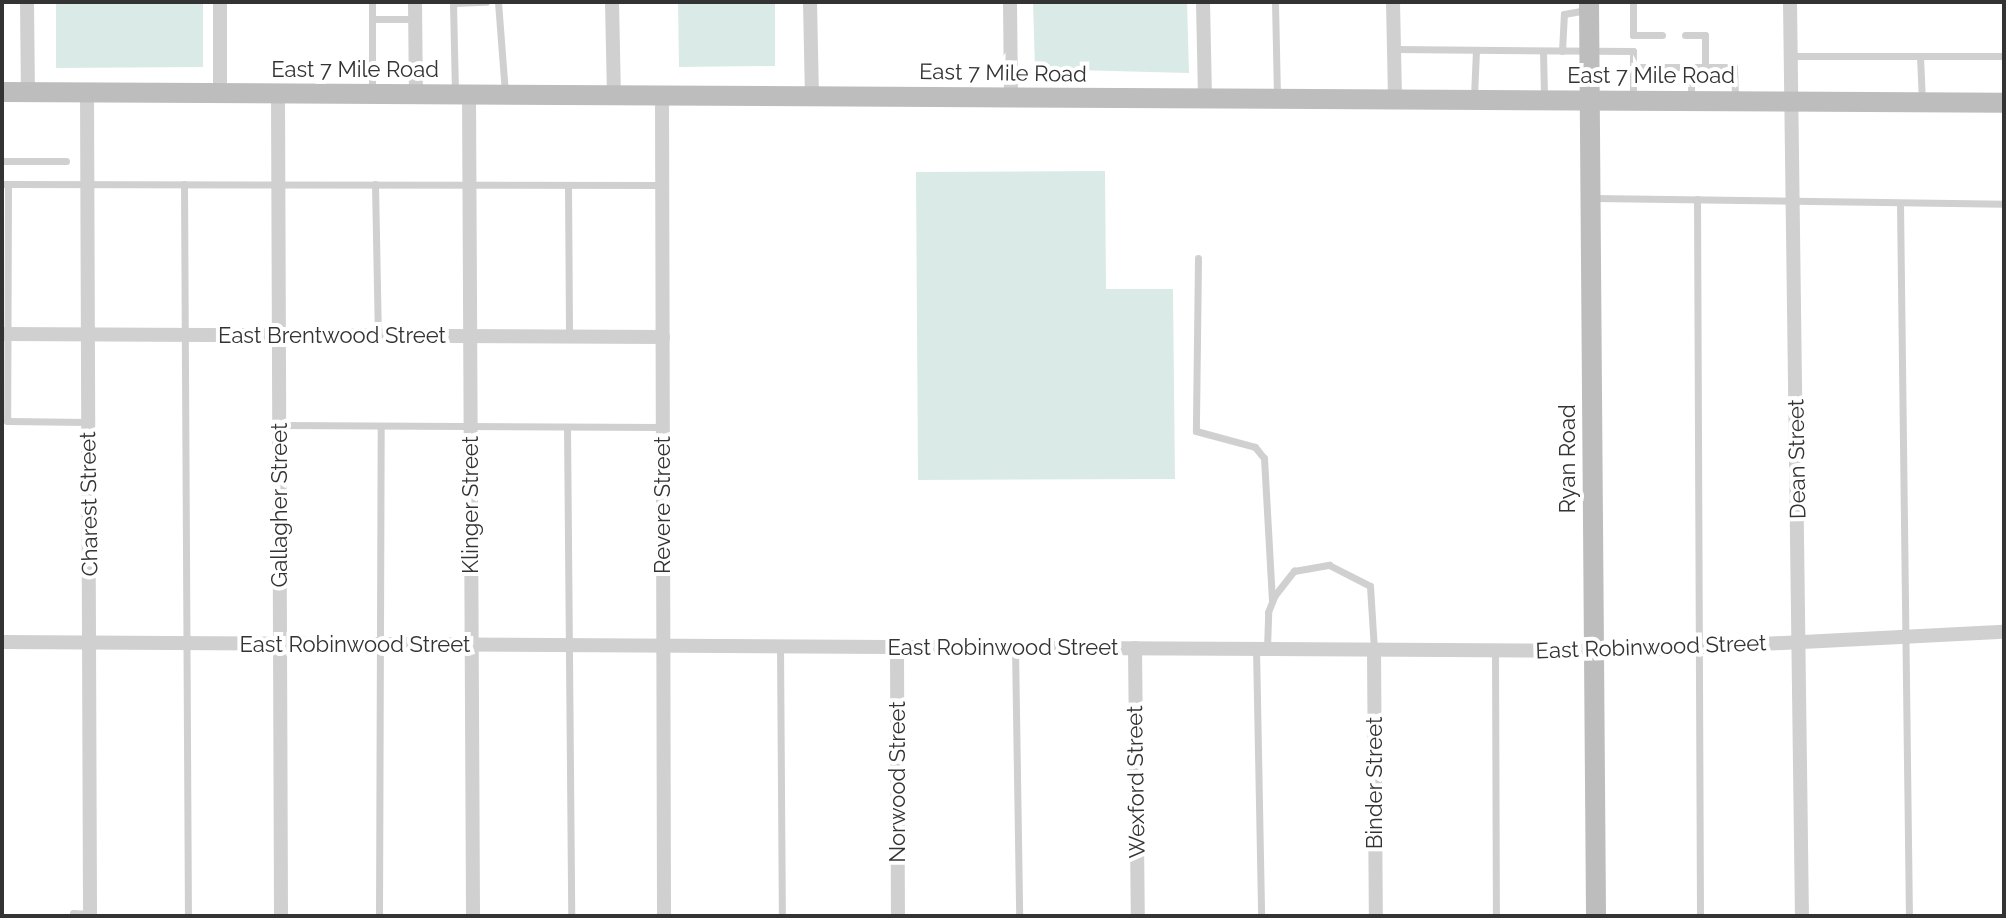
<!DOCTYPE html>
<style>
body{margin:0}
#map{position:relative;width:2006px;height:918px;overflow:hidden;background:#fff;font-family:Raleway,sans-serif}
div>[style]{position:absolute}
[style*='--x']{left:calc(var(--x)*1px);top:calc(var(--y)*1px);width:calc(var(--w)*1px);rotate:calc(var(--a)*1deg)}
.green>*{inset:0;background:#daebe7}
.lane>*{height:7px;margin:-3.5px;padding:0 3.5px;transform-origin:3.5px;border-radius:3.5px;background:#d0d0d0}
.street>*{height:14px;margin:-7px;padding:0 7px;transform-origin:7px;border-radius:7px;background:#d0d0d0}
.secondary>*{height:20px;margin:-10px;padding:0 10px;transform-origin:10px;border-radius:10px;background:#bdbdbd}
span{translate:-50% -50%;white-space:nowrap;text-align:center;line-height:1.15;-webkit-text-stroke:8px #fff;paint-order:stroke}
.street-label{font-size:22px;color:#333}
.frame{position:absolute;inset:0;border:4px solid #333;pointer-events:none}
</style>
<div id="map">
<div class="green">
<div style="clip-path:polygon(56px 2px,203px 2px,203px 67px,56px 68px)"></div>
<div style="clip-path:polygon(678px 2px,775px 2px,775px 66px,679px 67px)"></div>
<div style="clip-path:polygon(1033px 2px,1187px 2px,1189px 73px,1035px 69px)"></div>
<div style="clip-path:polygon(1105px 171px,1106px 289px,1173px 289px,1175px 479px,918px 480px,916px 172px)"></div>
</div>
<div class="lane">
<div style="--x:372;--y:2;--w:90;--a:90"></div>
<div style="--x:498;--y:2;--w:90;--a:85.6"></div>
<div style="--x:1275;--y:2;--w:94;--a:88.8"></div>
<div style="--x:1633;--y:2;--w:33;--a:90"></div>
<div style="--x:1633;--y:35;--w:29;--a:0"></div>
<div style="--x:372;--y:19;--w:43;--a:0"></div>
<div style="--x:1685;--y:35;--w:20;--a:0"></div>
<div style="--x:1705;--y:35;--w:32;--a:90"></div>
<div style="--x:1394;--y:49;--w:239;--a:0.5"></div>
<div style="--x:1633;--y:51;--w:16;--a:90"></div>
<div style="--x:1543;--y:51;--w:45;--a:88.7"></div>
<div style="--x:1562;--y:51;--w:37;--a:-87"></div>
<div style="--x:1564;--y:14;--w:23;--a:-10"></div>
<div style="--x:1791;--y:56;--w:213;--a:0"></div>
<div style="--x:1920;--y:56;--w:46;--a:87.5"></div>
<div style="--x:455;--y:92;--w:89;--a:-91.3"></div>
<div style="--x:453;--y:3;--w:33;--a:-2"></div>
<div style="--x:1474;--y:96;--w:46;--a:-87.5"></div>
<div style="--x:1633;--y:98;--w:31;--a:-90"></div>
<div style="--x:1633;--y:67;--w:58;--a:0"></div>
<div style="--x:1691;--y:98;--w:31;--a:-90"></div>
<div style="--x:1691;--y:67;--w:43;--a:0"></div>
<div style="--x:1734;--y:67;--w:32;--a:88"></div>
<div style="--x:2;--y:161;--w:64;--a:0"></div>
<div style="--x:2;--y:184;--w:661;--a:0.09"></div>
<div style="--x:8;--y:184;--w:237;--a:90.2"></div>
<div style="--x:7;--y:421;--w:81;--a:0.7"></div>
<div style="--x:184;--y:184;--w:732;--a:89.69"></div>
<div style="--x:375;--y:184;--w:152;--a:88.9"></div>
<div style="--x:568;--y:185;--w:151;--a:89.6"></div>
<div style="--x:1593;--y:198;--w:411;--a:0.8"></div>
<div style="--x:1697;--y:199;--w:717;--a:89.76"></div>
<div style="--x:1900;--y:204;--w:712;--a:89.28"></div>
<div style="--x:1198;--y:258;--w:173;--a:90.7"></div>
<div style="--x:1196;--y:431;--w:61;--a:15.2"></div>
<div style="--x:1255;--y:447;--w:14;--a:51"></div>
<div style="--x:1264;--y:458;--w:143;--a:86.8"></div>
<div style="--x:279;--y:425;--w:384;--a:0.3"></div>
<div style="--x:567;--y:427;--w:489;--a:89.5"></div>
<div style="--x:780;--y:647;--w:269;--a:89.6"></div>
<div style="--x:1015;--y:648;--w:268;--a:89.1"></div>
<div style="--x:1256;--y:648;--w:268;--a:88.9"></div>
<div style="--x:1267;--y:648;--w:36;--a:-88"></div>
<div style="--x:1268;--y:612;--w:18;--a:-68"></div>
<div style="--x:1275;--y:595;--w:31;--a:-52"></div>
<div style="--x:1294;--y:571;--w:36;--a:-10"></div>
<div style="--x:1329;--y:565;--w:46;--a:27.1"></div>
<div style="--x:1370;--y:586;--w:64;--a:86.4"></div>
<div style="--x:1495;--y:650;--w:266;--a:89.8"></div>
<div style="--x:73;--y:913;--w:17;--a:3"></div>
<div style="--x:379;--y:916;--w:490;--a:-89.8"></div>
</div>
<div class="street">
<div style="--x:27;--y:2;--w:90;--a:89.4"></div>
<div style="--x:220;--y:2;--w:91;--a:90"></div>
<div style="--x:415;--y:2;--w:92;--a:89.4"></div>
<div style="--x:612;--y:2;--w:92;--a:88.8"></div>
<div style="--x:810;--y:2;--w:93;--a:88.8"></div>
<div style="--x:1010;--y:2;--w:94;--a:89.4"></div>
<div style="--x:1203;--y:2;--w:97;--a:88.8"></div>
<div style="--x:1393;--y:2;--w:98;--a:88.8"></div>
<div style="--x:1790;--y:2;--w:914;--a:89.25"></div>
<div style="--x:87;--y:92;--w:824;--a:89.79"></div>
<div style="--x:278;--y:94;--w:822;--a:89.79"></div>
<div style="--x:469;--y:94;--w:822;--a:89.72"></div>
<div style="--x:662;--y:94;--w:822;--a:89.86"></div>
<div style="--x:2;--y:334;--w:661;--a:0.26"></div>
<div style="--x:2;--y:642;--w:1622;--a:0.32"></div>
<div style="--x:1624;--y:651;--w:380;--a:-2.9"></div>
<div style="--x:897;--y:647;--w:269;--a:89.8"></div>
<div style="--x:1135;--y:648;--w:268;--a:89.4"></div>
<div style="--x:1374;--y:650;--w:266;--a:89.6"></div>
</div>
<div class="secondary">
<div style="--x:1589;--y:2;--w:914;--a:89.56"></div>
<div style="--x:2;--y:92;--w:2002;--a:0.31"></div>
</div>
<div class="street-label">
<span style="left:355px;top:70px">East 7 Mile Road</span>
<span style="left:1003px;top:73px;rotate:1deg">East 7 Mile Road</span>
<span style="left:1651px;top:76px">East 7 Mile Road</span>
<span style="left:332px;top:336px">East Brentwood Street</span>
<span style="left:1568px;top:459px;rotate:-90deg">Ryan Road</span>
<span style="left:1797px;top:459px;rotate:-91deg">Dean Street</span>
<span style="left:89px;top:504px;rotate:-91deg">Charest Street</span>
<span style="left:280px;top:505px;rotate:-90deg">Gallagher Street</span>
<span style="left:471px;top:505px;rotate:-90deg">Klinger Street</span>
<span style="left:663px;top:505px;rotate:-90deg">Revere Street</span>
<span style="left:355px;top:645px">East Robinwood Street</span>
<span style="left:1651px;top:647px;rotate:-2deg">East Robinwood Street</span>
<span style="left:1003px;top:648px">East Robinwood Street</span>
<span style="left:898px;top:782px;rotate:-90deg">Norwood Street</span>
<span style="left:1136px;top:782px;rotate:-91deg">Wexford Street</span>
<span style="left:1375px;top:783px;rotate:-90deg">Binder Street</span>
</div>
<div class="frame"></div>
</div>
